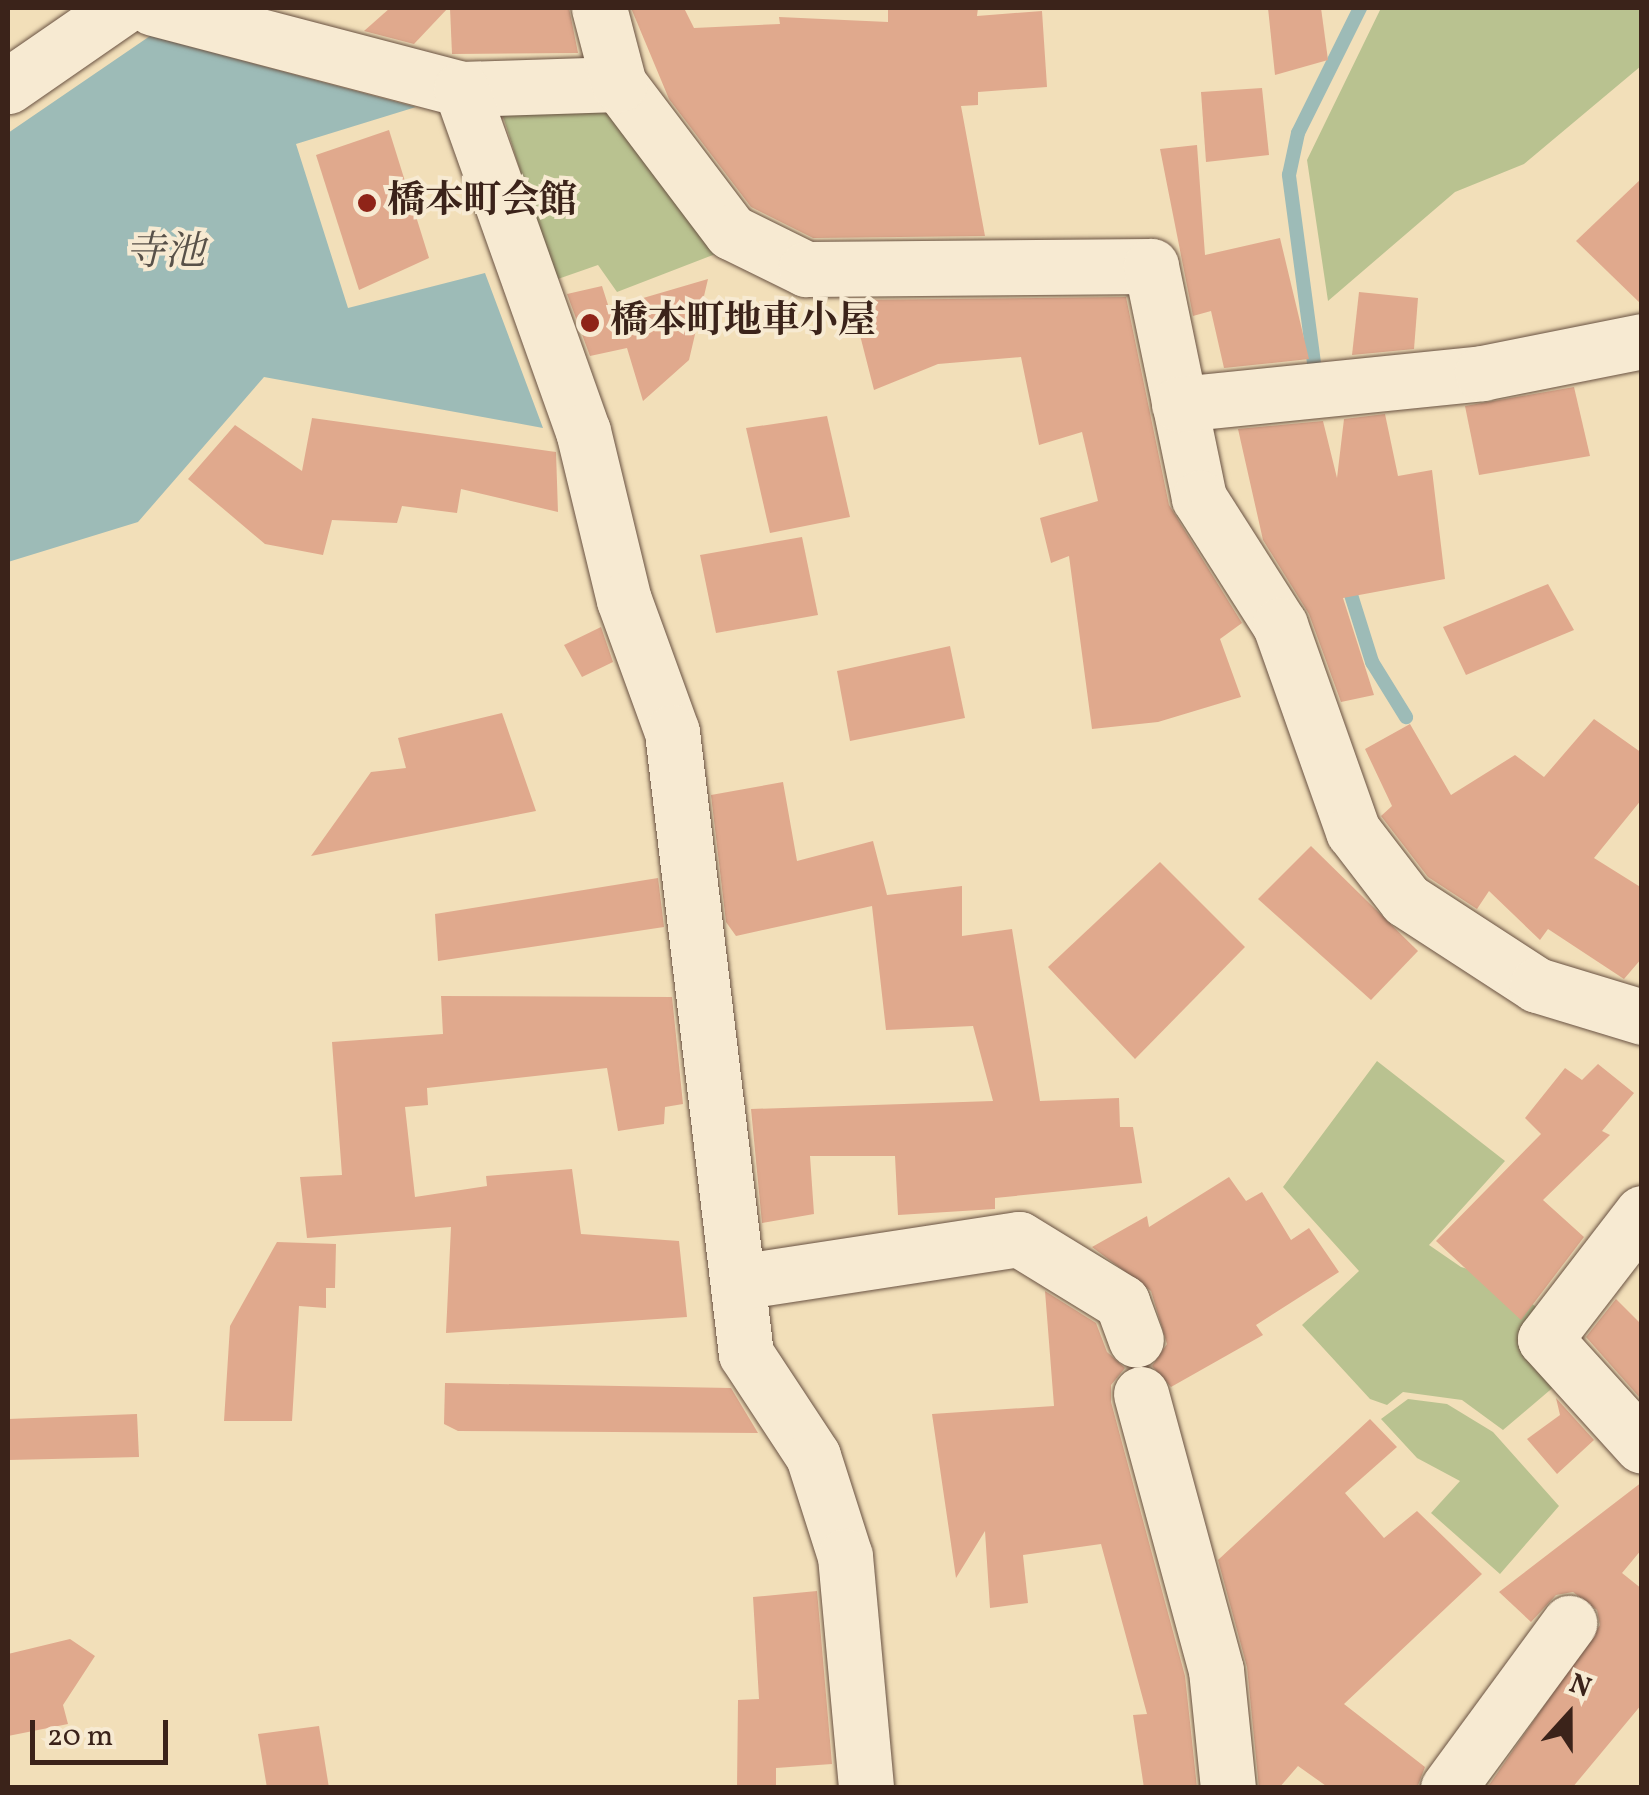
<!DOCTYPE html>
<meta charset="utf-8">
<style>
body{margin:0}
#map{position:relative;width:1649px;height:1795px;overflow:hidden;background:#f2dfb9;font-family:Vollkorn,"Noto Serif JP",serif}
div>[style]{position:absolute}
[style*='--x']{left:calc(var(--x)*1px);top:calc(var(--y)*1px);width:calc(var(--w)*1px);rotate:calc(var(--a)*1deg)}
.green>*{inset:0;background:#b9c290}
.water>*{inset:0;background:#9dbbb7}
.stream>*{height:14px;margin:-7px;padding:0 7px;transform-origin:7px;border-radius:7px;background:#9dbbb7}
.building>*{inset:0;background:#e0a98d}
.roads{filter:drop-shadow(0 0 2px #695242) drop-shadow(0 0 2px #695242)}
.minor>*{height:55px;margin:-27.5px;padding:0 27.5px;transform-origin:27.5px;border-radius:27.5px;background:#f7ead2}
.dots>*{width:28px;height:28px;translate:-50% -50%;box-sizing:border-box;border:5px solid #f7ead2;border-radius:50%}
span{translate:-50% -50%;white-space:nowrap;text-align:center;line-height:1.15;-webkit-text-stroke:8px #f7ead2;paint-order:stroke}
.poi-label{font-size:38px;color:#3b231a;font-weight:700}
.left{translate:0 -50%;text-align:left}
.water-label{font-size:40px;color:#585149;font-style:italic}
.frame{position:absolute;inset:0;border:10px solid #3b231a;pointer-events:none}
.north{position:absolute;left:1519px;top:1665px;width:100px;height:100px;-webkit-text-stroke:8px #f7ead2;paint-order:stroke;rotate:21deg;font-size:28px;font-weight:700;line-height:40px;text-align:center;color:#3b231a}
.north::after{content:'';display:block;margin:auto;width:35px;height:45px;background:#3b231a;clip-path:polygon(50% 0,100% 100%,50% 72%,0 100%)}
.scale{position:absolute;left:30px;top:1720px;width:138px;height:45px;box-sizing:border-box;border:5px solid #3b231a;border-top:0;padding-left:12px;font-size:30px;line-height:35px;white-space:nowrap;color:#3b231a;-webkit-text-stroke:8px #f7ead2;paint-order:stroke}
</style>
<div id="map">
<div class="green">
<div style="clip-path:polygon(1381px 8px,1641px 8px,1641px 66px,1524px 164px,1455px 192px,1328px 301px,1307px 160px)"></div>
<div style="clip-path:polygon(499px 104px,614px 108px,731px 248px,617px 292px,598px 265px,555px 280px)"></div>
<div style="clip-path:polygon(1377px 1061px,1505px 1161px,1429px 1245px,1461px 1267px,1499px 1278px,1549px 1317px,1563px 1379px,1503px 1430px,1462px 1400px,1403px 1392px,1387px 1405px,1370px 1399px,1302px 1325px,1359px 1271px,1283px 1187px)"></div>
<div style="clip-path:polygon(1408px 1399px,1447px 1404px,1493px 1432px,1559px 1506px,1500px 1574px,1431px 1513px,1460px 1481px,1417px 1458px,1381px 1419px)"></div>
</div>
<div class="water">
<div style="clip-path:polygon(150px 36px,416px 107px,296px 144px,348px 308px,485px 273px,543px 428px,264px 377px,138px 522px,8px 562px,8px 133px)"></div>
</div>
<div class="stream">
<div style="--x:1316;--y:378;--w:205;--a:-97.6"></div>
<div style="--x:1289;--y:175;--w:43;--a:-77.9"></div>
<div style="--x:1298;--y:133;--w:140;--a:-63.6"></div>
<div style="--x:1347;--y:582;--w:84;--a:72.6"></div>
<div style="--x:1372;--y:662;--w:65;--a:58.3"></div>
</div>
<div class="building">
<div style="clip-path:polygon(390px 8px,448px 8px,414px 44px,364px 31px)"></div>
<div style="clip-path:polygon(450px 8px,569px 8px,578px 53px,452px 54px)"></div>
<div style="clip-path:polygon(631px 8px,684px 8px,694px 28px,780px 24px,779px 17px,888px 22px,888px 8px,978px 8px,977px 16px,1042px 11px,1047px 87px,978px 92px,978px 105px,961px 106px,985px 236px,813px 238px,751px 207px,669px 99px)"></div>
<div style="clip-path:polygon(1268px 8px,1321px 8px,1328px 60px,1275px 75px)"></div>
<div style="clip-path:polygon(1262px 88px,1269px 155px,1206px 162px,1201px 92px)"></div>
<div style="clip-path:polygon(389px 130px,429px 258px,359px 290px,316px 155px)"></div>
<div style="clip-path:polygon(1197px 145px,1205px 255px,1280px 238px,1309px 359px,1224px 368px,1211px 311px,1193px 316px,1160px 149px)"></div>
<div style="clip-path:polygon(1642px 178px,1642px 305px,1576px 241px)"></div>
<div style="clip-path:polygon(708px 279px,689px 360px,643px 401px,627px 348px,590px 356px,567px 294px,602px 286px,609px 308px)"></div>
<div style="clip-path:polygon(1359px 292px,1418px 298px,1414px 349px,1352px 355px)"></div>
<div style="clip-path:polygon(1126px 297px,1169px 505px,1242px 623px,1220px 639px,1241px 697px,1158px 722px,1092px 729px,1069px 556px,1051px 563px,1040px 518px,1098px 501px,1082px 432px,1039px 445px,1021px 357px,938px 364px,874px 390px,851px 300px)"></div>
<div style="clip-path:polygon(1574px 387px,1590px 456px,1479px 475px,1465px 406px)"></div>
<div style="clip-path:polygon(1385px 414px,1398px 476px,1432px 470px,1445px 579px,1343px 598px,1374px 695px,1341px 702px,1309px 614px,1263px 540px,1238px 429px,1323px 421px,1337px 478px,1344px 419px)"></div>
<div style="clip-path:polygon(827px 416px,850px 517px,770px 533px,746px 428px)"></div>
<div style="clip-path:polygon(312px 418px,556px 452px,558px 512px,461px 489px,457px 513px,402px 506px,397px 523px,332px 520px,323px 555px,265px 544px,188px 479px,235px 425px,302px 471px)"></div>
<div style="clip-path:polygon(802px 537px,818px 615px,716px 633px,700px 555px)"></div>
<div style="clip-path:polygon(1548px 584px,1574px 630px,1466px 675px,1443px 627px)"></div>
<div style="clip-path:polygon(601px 627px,613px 662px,582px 677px,564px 645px)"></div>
<div style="clip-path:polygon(950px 646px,965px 718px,850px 741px,837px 671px)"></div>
<div style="clip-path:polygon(502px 713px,536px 811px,311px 856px,371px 772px,406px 768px,398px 738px)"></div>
<div style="clip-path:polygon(1594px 719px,1642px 753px,1642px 799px,1594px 858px,1642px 888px,1642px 958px,1624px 979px,1548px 929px,1540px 940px,1489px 891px,1477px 909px,1428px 877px,1381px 816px,1392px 806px,1365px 749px,1410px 724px,1451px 795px,1515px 755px,1544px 777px)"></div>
<div style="clip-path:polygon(783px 782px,797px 861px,873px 841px,887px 895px,962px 886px,962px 936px,1012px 929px,1040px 1101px,1119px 1098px,1120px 1127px,1133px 1127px,1142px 1183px,995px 1198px,995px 1209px,898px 1215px,895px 1156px,810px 1156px,814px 1214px,762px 1223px,751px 1109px,993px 1101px,973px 1026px,886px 1030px,872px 906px,736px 936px,726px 922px,711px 795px)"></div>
<div style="clip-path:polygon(1311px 846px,1418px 951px,1371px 1000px,1258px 899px)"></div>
<div style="clip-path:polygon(1160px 862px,1245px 947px,1135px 1059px,1048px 967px)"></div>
<div style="clip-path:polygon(658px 878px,664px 927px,438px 961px,435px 914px)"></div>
<div style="clip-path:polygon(441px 996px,672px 997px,683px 1104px,665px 1107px,664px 1124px,618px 1131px,607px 1068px,427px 1088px,428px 1105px,405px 1107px,415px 1197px,487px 1186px,486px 1176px,572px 1169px,581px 1234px,679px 1241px,687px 1317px,446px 1333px,451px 1227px,307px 1238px,300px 1177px,342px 1175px,332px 1042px,443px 1034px)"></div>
<div style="clip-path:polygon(1598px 1064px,1634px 1093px,1602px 1131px,1610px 1135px,1543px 1200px,1584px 1237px,1521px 1320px,1436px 1241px,1541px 1134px,1525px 1118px,1565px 1068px,1582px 1080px)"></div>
<div style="clip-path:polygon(1229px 1177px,1246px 1201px,1262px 1192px,1291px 1240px,1309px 1228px,1339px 1272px,1256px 1325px,1263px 1335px,1171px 1387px,1152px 1366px,1167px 1344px,1151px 1291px,1092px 1247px,1147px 1216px,1149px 1227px)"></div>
<div style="clip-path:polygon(277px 1242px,336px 1244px,335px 1288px,326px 1288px,326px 1308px,299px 1306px,292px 1421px,224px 1421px,230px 1326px)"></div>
<div style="clip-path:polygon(1045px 1291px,1096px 1323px,1107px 1352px,1125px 1368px,1111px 1385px,1111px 1402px,1185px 1676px,1197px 1788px,1144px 1788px,1133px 1715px,1147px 1714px,1101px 1544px,1023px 1555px,1028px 1603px,990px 1608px,985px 1531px,956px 1578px,932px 1414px,1054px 1406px)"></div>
<div style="clip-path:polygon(1616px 1299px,1642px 1325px,1640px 1398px,1586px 1337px)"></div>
<div style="clip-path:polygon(445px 1383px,731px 1388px,758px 1433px,458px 1431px,444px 1424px)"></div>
<div style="clip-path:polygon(1556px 1398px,1594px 1440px,1557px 1474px,1527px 1439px,1560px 1415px)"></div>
<div style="clip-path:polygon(137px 1414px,139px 1457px,8px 1460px,8px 1419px)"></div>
<div style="clip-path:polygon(1370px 1419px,1397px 1447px,1345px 1493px,1384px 1538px,1417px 1511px,1482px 1574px,1344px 1704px,1425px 1767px,1417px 1788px,1329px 1788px,1298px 1766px,1279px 1788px,1259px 1788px,1247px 1667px,1218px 1560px)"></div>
<div style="clip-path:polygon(1642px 1482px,1642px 1549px,1622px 1573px,1642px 1589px,1642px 1704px,1572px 1788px,1487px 1788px,1600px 1625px,1597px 1610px,1573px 1592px,1556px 1595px,1531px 1622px,1499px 1592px)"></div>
<div style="clip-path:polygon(817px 1591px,832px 1764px,776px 1768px,776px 1788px,737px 1788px,738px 1700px,759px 1699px,753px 1597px)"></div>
<div style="clip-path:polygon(70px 1639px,95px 1656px,63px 1705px,68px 1724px,8px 1736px,8px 1654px)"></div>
<div style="clip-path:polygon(319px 1726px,329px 1788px,267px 1788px,258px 1734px)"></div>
</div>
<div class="roads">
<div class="minor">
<div style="--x:153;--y:8;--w:318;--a:14.7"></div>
<div style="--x:461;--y:89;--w:158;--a:-1.8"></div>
<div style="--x:619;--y:84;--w:186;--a:52.9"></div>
<div style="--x:731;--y:232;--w:84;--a:26.3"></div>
<div style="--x:806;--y:269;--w:345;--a:-0.5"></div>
<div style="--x:1151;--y:266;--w:237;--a:78.3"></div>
<div style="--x:1199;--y:498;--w:151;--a:57.5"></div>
<div style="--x:1280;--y:625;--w:219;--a:70.5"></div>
<div style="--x:1353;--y:831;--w:87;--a:52.5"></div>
<div style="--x:1406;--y:900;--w:156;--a:33"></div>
<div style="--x:1537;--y:985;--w:110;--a:16.9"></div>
<div style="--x:599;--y:8;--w:79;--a:75.3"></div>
<div style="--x:8;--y:86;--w:137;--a:-34.6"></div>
<div style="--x:461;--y:89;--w:363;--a:70.4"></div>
<div style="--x:583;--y:431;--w:174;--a:76.4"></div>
<div style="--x:624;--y:600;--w:140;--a:70"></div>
<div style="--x:672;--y:732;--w:626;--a:83.22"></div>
<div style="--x:746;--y:1354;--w:122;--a:56.7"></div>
<div style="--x:813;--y:1456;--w:105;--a:72.3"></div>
<div style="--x:845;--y:1556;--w:233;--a:84.8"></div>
<div style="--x:1179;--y:404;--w:305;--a:-5.8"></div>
<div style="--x:1482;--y:373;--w:163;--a:-11.3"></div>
<div style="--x:1642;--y:1213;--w:159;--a:127.6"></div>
<div style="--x:1545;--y:1339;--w:144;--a:47.8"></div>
<div style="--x:738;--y:1282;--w:284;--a:-8.7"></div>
<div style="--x:1019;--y:1239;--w:121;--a:31.5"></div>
<div style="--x:1122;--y:1302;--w:40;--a:69.8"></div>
<div style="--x:1141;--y:1394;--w:286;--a:74.8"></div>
<div style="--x:1216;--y:1670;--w:119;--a:84.2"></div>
<div style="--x:1448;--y:1788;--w:205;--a:-53.7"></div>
</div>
</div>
<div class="dots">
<div style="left:367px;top:203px;background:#8f2418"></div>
<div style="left:590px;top:323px;background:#8f2418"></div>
</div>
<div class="poi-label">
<span class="left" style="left:387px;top:203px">橋本町会館</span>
<span class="left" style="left:610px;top:323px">橋本町地車小屋</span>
</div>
<div class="water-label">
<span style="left:165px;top:254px">寺池</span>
</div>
<div class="frame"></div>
<div class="north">N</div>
<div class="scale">20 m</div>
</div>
